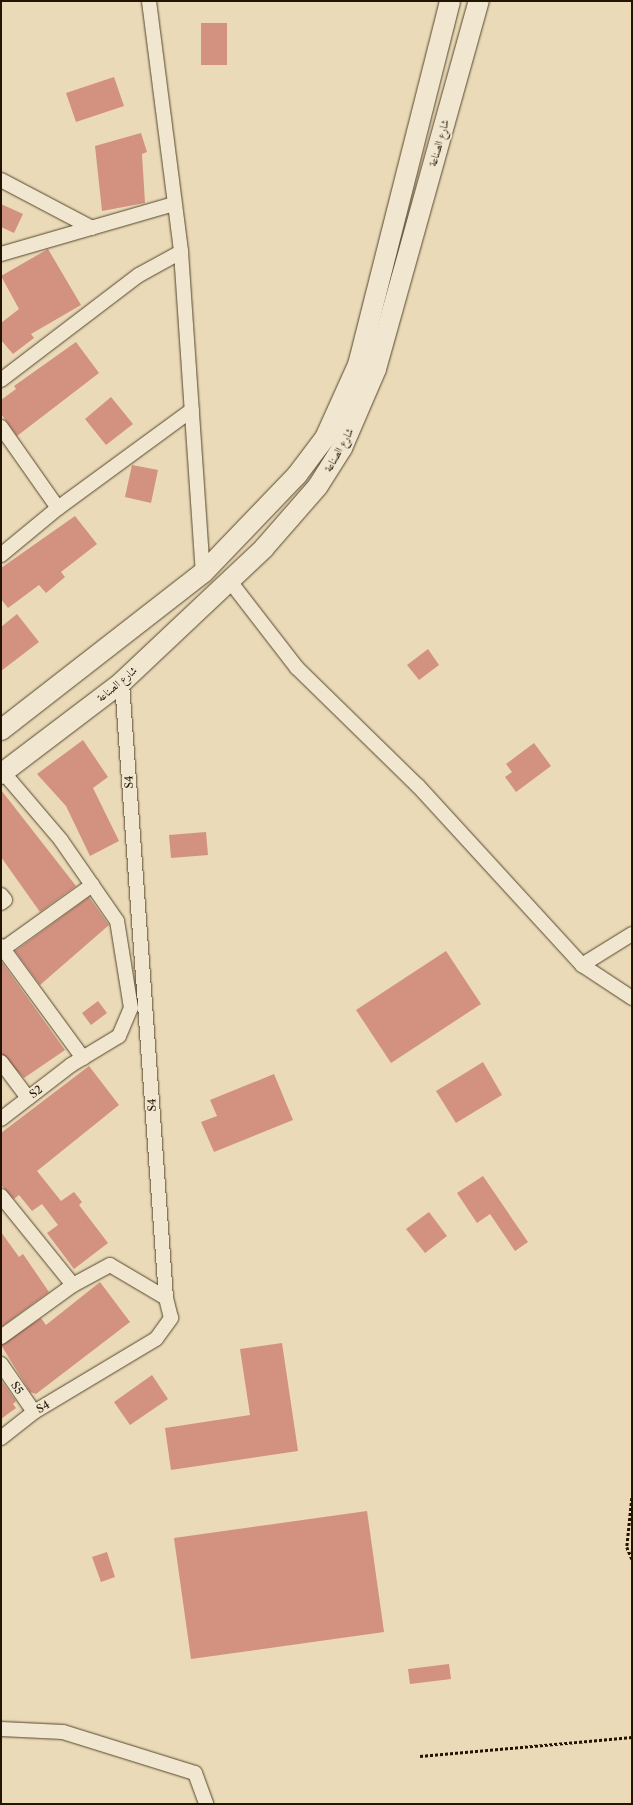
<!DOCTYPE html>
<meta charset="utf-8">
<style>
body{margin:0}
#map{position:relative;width:633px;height:1805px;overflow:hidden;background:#eadab7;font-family:"Libre Caslon Text",Amiri,serif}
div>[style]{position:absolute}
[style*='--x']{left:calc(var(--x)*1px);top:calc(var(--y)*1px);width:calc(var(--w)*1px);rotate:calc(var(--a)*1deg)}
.building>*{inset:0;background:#d39180}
.path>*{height:2.5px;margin-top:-1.25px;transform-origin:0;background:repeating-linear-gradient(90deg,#231402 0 3px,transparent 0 5px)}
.roads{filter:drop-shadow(0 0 1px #55462f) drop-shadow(0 0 1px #55462f)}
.street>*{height:14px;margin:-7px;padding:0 7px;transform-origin:7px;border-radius:7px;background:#f1e7d0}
.secondary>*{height:20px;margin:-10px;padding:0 10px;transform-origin:10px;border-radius:10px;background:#f1e7d0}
span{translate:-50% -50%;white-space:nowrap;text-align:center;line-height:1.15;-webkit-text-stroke:4px #f1e7d0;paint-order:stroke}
.street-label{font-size:11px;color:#231402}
.frame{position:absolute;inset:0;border:2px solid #231402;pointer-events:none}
</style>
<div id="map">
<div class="building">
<div style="clip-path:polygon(201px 23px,227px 23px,227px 65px,201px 65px)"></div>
<div style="clip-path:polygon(114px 77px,124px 106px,76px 122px,66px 93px)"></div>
<div style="clip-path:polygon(141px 133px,147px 152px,142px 154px,145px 203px,102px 211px,95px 146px)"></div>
<div style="clip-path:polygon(1px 204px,23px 214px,14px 233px,1px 227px)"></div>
<div style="clip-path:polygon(48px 249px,81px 305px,31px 334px,34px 338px,13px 354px,1px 340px,1px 323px,19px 309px,1px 276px)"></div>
<div style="clip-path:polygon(76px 342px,99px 373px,17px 436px,1px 414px,1px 400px,16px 389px,14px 386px)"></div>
<div style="clip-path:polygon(111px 397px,133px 424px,106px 445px,85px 419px)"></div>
<div style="clip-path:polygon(132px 465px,158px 470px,151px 503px,125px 497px)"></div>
<div style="clip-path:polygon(75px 516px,97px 544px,61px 572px,65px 577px,46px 593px,39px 585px,8px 608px,1px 599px,1px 568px)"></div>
<div style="clip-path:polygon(17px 614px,39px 642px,1px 671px,1px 627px)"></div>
<div style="clip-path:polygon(428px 649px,439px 665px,419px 680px,407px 665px)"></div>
<div style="clip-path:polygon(83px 740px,108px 777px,93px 788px,119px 841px,90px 856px,66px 806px,37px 774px)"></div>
<div style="clip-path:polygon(534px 743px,551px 766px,516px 792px,505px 777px,512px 772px,506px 764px)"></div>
<div style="clip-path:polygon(1px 790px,76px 886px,40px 912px,1px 857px)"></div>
<div style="clip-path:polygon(206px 832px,208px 855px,171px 858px,169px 835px)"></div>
<div style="clip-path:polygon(89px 897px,109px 925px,40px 985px,15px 951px)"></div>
<div style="clip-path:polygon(446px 951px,481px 1004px,391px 1063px,356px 1010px)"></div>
<div style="clip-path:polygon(1px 961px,65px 1050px,24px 1078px,1px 1054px)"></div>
<div style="clip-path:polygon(98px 1001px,107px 1013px,91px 1025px,82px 1013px)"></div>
<div style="clip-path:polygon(483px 1062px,502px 1095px,456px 1123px,436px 1091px)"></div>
<div style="clip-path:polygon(89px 1066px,119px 1105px,37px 1171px,61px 1201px,74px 1192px,82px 1202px,79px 1205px,108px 1243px,74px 1269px,47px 1233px,58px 1225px,42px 1204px,32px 1211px,19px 1195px,14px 1199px,1px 1185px,1px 1133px)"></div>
<div style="clip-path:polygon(274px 1074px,293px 1120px,214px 1152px,201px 1122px,217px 1116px,210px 1100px)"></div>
<div style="clip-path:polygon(483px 1176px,528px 1242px,515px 1251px,490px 1214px,477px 1223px,457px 1193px)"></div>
<div style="clip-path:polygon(429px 1212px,447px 1236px,425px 1253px,406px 1229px)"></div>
<div style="clip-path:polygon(1px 1232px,19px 1257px,23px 1254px,49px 1292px,1px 1327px)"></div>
<div style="clip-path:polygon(100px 1282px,130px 1322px,36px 1394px,30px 1392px,1px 1345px,41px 1318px,46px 1325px)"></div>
<div style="clip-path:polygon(282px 1343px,298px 1451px,171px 1470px,165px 1428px,250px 1415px,240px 1349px)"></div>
<div style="clip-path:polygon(152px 1375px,168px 1399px,130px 1425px,114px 1402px)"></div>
<div style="clip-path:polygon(1px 1380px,16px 1401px,13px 1404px,16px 1408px,1px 1419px)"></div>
<div style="clip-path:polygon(367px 1511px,384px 1632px,191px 1659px,174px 1538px)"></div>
<div style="clip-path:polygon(107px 1552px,115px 1577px,101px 1582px,92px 1557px)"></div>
<div style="clip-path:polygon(449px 1664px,451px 1679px,410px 1684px,408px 1669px)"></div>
</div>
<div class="path">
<div style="--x:632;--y:1498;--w:49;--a:95.8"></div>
<div style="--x:627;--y:1547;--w:13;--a:67"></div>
<div style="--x:420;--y:1756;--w:213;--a:-5.1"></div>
</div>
<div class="roads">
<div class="street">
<div style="--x:149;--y:1;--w:253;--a:82.7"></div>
<div style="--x:181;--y:252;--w:322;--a:86.1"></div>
<div style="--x:1;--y:180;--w:103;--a:27.8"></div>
<div style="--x:1;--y:254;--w:180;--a:-16.1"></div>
<div style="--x:1;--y:380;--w:173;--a:-37.3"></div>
<div style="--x:139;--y:275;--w:48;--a:-28.7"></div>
<div style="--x:1;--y:427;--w:99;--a:54.9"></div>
<div style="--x:1;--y:555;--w:74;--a:-39.5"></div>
<div style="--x:58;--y:508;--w:166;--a:-36.2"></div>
<div style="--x:229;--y:580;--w:111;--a:52.3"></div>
<div style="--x:297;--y:668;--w:169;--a:44.3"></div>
<div style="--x:418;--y:786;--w:243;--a:47.5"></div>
<div style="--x:582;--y:965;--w:60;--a:33.4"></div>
<div style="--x:1;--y:895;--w:6;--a:51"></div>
<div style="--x:5;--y:900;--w:5;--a:143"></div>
<div style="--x:1;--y:946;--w:139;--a:53.8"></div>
<div style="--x:3;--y:949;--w:110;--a:-35.7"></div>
<div style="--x:582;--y:965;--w:59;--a:-31.8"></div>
<div style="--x:1;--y:1062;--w:45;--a:53.1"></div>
<div style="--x:1;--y:1119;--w:88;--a:-37.6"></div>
<div style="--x:71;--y:1065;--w:56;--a:-31.1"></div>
<div style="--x:119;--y:1036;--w:30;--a:-67"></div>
<div style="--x:131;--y:1008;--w:88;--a:-99.1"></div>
<div style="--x:117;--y:921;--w:98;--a:-124.7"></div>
<div style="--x:61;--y:840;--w:89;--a:-130.5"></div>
<div style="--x:1;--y:1196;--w:114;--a:51"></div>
<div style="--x:1;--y:1337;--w:89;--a:-35.8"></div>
<div style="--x:73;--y:1285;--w:42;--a:-28.4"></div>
<div style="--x:110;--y:1265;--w:65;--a:30.5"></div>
<div style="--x:1;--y:1364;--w:58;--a:55.5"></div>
<div style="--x:1;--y:1438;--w:42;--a:-38.2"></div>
<div style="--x:34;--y:1412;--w:142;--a:-30.9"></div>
<div style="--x:156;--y:1339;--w:26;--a:-54"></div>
<div style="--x:171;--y:1318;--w:21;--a:-104"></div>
<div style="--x:166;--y:1298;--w:618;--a:-94.09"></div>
<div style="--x:1;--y:1729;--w:62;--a:2.8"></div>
<div style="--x:63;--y:1732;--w:138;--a:17.3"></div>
<div style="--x:195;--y:1773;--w:33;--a:70"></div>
</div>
<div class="secondary">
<div style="--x:1;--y:730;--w:256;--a:-37.9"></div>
<div style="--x:203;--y:573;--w:136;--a:-46.2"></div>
<div style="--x:297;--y:475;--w:46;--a:-52.9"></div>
<div style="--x:325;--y:438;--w:80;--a:-65.7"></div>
<div style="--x:358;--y:365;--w:375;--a:-75.8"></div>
<div style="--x:1;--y:774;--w:152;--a:-37.2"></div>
<div style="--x:122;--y:682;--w:195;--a:-43.3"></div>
<div style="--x:264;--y:548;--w:82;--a:-48.9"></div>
<div style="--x:318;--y:486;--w:45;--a:-57.7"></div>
<div style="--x:342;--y:448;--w:86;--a:-66.7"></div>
<div style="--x:376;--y:369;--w:382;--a:-74.4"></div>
</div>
</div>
<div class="street-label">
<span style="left:439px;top:143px;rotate:-74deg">شارع الصناعة</span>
<span style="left:339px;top:450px;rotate:-61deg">شارع الصناعة</span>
<span style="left:117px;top:684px;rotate:-40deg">شارع الصناعة</span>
<span style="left:129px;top:782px;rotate:-94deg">S4</span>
<span style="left:36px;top:1092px;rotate:-37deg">S2</span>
<span style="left:152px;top:1105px;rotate:-94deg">S4</span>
<span style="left:17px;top:1388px;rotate:56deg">S5</span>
<span style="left:43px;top:1407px;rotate:-31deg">S4</span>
</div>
<div class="frame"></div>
</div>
